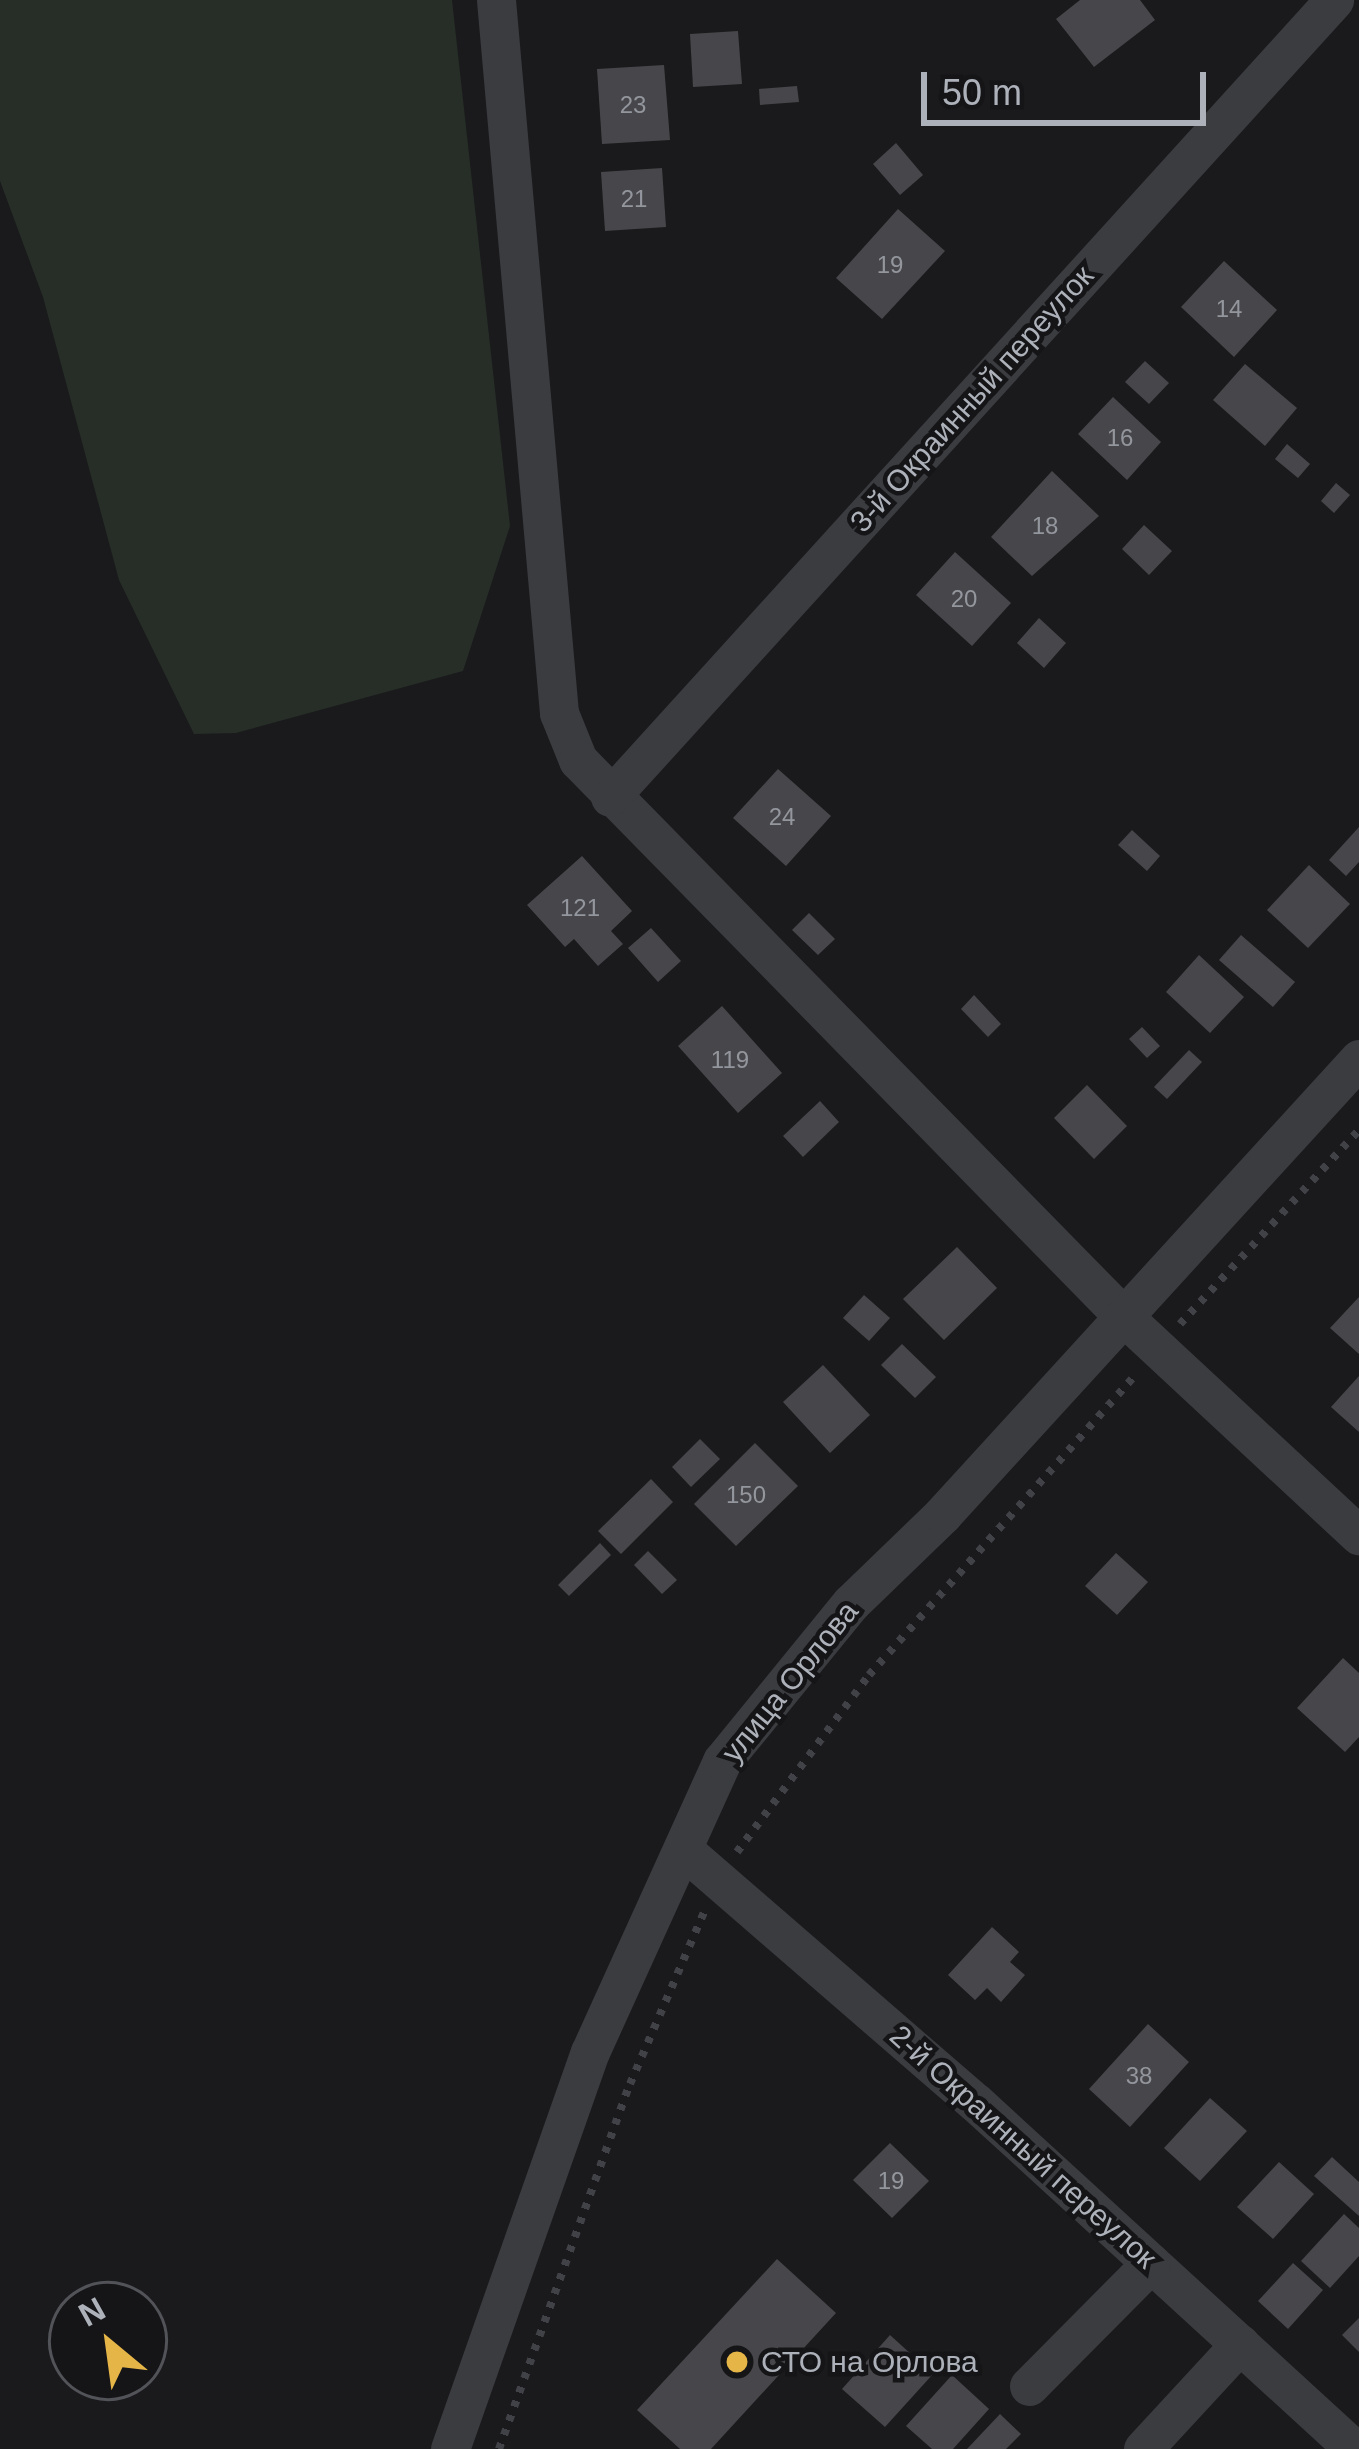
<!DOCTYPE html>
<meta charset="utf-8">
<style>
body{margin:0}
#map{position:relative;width:1359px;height:2449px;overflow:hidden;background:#1a1a1c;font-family:Helvetica,sans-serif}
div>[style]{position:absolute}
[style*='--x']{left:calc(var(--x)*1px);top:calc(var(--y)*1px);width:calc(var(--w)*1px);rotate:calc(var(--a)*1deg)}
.green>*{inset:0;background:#262e27}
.building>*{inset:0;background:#47474b}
.path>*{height:8px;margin-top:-4px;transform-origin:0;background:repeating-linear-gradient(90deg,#414247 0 6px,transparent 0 15px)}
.minor>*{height:39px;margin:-19.5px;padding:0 19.5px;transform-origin:19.5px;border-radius:19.5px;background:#3b3c40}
.dots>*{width:33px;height:33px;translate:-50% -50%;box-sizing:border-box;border:6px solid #151517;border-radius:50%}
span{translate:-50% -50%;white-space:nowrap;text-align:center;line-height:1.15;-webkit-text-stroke:9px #151517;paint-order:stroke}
.number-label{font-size:24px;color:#94969e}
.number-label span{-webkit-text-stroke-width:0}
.street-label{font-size:30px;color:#adb1ba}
.poi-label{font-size:30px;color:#adb1ba}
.left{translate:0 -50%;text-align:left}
.north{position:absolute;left:48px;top:2281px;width:120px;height:120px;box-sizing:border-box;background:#151517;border:3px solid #525358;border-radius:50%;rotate:331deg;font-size:33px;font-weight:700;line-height:48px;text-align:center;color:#adb1ba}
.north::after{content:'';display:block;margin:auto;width:42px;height:54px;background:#e5b548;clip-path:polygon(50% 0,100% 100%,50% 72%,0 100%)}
.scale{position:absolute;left:921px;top:72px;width:285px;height:54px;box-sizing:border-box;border:6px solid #adb1ba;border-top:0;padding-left:15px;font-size:36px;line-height:42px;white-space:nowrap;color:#adb1ba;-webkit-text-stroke:9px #151517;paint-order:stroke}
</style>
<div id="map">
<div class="green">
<div style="clip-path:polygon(0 0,452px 0,510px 526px,463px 671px,236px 733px,194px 734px,119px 580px,43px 297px,0 181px)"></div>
</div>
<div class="building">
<div style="clip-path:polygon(1080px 0,1140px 0,1155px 20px,1094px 67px,1056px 19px)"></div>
<div style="clip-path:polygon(738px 31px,742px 84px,693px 87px,690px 34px)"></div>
<div style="clip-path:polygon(664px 65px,670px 140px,602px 144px,597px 69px)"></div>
<div style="clip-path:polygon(797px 86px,799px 102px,760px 105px,759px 89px)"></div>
<div style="clip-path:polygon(896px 143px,923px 175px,900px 195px,873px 164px)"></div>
<div style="clip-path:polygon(662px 168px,666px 227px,605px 231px,601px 172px)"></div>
<div style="clip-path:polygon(898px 209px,945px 251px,882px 319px,836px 278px)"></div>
<div style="clip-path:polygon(1224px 261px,1277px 310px,1234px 357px,1181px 307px)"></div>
<div style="clip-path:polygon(1145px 361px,1169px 383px,1149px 404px,1125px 382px)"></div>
<div style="clip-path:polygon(1245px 364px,1297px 408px,1265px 446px,1213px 400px)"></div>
<div style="clip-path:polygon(1113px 397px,1161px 442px,1127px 480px,1078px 434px)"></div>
<div style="clip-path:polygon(1287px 444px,1310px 464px,1298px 478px,1275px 459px)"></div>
<div style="clip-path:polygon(1052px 471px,1099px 516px,1032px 576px,991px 537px)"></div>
<div style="clip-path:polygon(1336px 483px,1350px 495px,1334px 513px,1321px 501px)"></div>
<div style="clip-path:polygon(1144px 525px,1172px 551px,1149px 575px,1122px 549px)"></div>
<div style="clip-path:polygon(955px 552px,1011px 603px,972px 646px,916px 595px)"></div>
<div style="clip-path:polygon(1039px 618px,1066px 643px,1044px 668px,1017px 643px)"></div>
<div style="clip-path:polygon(778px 769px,831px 816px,786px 866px,733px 818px)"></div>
<div style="clip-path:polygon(1359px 827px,1359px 862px,1346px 876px,1329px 860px)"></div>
<div style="clip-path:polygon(1132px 830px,1160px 856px,1147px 871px,1118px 845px)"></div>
<div style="clip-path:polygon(582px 856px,632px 911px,611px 931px,623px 944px,598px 966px,574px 939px,565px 947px,527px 905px)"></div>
<div style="clip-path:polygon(1309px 865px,1350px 904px,1308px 948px,1267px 910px)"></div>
<div style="clip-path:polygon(809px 913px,835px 939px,818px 955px,792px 930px)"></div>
<div style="clip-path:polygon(651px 928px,681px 961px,658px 982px,628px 948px)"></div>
<div style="clip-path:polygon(1241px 935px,1295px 982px,1273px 1007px,1219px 960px)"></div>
<div style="clip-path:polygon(1199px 955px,1244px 997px,1210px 1033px,1166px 992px)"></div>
<div style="clip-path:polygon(974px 995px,1001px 1024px,988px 1037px,961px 1009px)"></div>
<div style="clip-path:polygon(722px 1006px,782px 1073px,738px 1113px,678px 1046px)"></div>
<div style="clip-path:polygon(1142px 1027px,1160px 1046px,1147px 1058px,1129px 1039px)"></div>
<div style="clip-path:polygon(1189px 1050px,1202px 1062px,1167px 1099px,1154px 1087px)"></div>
<div style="clip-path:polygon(1087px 1085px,1127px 1126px,1094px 1159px,1054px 1118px)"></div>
<div style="clip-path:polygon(820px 1101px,839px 1122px,803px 1157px,783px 1136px)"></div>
<div style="clip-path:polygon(957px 1247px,997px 1288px,944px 1340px,903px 1299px)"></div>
<div style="clip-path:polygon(864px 1295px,890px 1318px,869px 1341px,843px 1318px)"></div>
<div style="clip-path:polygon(1359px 1297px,1359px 1354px,1330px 1328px)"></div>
<div style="clip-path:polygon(902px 1344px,936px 1377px,915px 1398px,881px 1365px)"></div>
<div style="clip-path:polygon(823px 1365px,870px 1415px,830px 1453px,783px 1402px)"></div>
<div style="clip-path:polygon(1359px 1376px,1359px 1432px,1331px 1407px)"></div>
<div style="clip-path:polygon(700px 1439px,720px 1459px,691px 1487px,672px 1467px)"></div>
<div style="clip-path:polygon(755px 1443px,798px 1486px,736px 1546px,694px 1504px)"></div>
<div style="clip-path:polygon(651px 1479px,673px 1502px,621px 1554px,598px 1531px)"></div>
<div style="clip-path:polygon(600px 1543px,611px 1555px,569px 1596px,558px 1585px)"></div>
<div style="clip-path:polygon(648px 1551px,677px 1580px,662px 1594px,634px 1565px)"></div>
<div style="clip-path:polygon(1116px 1553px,1148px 1582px,1117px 1615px,1085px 1586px)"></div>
<div style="clip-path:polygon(1343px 1658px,1359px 1673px,1359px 1737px,1345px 1752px,1297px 1708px)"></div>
<div style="clip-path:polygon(992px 1927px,1019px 1952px,1010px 1962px,1025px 1975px,1001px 2002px,987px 1988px,975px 2000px,948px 1975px)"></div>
<div style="clip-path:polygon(1148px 2024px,1189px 2062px,1130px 2127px,1089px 2089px)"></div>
<div style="clip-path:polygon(1210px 2098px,1247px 2131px,1200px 2181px,1164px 2148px)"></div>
<div style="clip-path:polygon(890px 2143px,929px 2181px,892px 2218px,853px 2180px)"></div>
<div style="clip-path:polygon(1332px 2157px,1359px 2182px,1359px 2216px,1314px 2176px)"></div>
<div style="clip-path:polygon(1279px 2162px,1314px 2194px,1273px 2239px,1237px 2207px)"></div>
<div style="clip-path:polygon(1344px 2214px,1359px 2228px,1359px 2256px,1330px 2288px,1301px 2261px)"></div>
<div style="clip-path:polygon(777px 2259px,836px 2313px,711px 2449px,680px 2449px,637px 2410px)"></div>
<div style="clip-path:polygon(1293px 2263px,1323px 2290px,1288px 2329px,1258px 2301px)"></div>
<div style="clip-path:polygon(1359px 2318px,1359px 2352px,1342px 2335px)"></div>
<div style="clip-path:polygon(890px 2335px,933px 2374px,885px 2427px,842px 2389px)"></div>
<div style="clip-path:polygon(952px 2375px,989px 2409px,953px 2449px,932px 2449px,906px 2426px)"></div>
<div style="clip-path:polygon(1000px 2414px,1021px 2434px,1006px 2449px,967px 2449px)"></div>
</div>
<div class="path">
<div style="--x:1180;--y:1324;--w:264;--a:-47.3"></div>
<div style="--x:737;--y:1852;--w:221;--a:-53.3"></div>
<div style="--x:869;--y:1675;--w:400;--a:-48.4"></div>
<div style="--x:499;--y:2449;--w:388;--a:-70.3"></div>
<div style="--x:630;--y:2084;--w:187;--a:-66.7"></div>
</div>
<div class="minor">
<div style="--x:496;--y:0;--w:716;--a:84.95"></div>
<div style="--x:559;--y:713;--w:51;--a:68"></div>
<div style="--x:578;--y:760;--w:780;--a:45.57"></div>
<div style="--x:1124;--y:1317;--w:321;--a:42.9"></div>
<div style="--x:610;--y:797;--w:1077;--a:-47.75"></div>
<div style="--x:686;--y:1852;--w:382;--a:40.9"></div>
<div style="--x:975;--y:2102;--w:514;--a:42.48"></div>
<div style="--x:1029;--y:2386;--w:173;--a:-45.2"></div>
<div style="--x:450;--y:2449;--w:421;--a:-70.6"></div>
<div style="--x:590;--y:2052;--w:320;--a:-65.6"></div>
<div style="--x:722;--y:1761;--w:204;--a:-50.8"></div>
<div style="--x:851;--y:1603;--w:127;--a:-44"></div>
<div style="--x:942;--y:1515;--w:618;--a:-47.56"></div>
<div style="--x:1143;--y:2449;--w:143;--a:-47.3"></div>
</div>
<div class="dots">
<div style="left:737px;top:2362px;background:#e5b548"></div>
</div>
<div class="number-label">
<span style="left:633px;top:105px">23</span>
<span style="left:634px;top:199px">21</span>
<span style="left:890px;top:265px">19</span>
<span style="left:1229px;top:309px">14</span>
<span style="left:1120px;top:438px">16</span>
<span style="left:1045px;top:526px">18</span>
<span style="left:964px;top:599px">20</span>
<span style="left:782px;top:817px">24</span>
<span style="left:580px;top:908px">121</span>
<span style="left:730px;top:1060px">119</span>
<span style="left:746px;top:1495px">150</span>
<span style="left:1139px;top:2076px">38</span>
<span style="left:891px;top:2181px">19</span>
</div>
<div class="street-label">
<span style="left:972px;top:399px;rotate:-48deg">3-й Окраинный переулок</span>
<span style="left:790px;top:1682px;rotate:-51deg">улица Орлова</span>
<span style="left:1023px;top:2147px;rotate:42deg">2-й Окраинный переулок</span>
</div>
<div class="poi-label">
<span class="left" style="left:761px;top:2362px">СТО на Орлова</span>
</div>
<div class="north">N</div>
<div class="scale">50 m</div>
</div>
